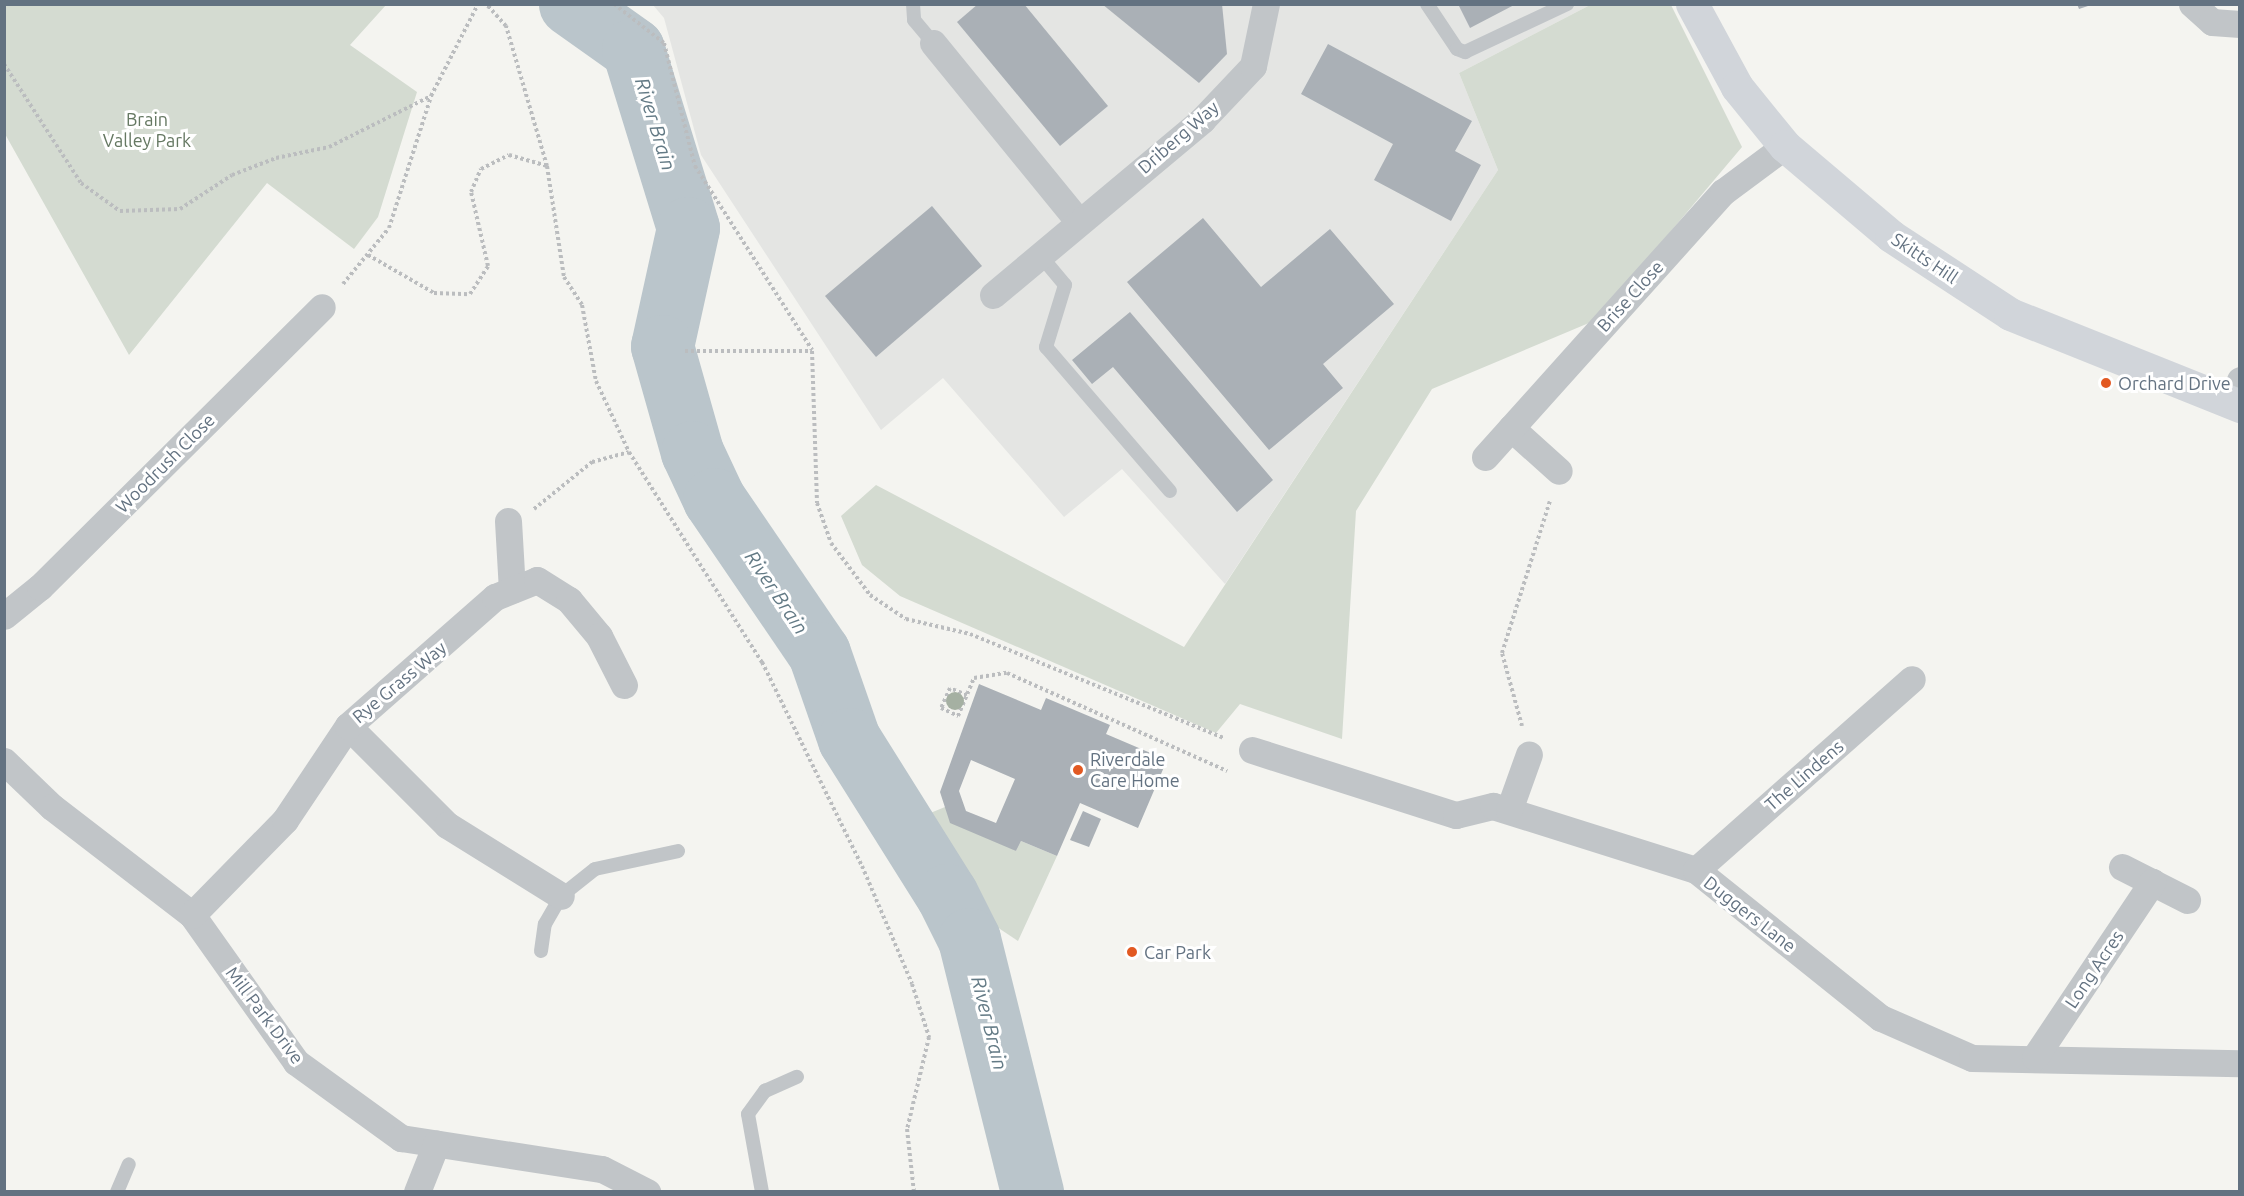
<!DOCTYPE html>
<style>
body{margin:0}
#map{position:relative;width:2244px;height:1196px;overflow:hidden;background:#f4f4f0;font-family:Ubuntu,sans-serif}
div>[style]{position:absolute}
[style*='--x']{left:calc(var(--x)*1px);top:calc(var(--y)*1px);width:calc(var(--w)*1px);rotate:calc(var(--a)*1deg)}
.built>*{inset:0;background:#e4e5e3}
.green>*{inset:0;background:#d4dbd1}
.stream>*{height:10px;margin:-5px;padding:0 5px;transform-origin:5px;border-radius:5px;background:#bac5cb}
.river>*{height:63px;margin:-31.5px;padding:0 31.5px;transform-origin:31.5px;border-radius:31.5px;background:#bac5cb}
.building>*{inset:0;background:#aab0b6}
.path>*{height:4px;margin-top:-2px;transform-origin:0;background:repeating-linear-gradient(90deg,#bbbdbf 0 3px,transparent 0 6px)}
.lane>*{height:14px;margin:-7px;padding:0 7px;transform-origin:7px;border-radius:7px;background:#c1c5c8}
.street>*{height:27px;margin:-13.5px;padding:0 13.5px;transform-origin:13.5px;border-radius:13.5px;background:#c1c5c8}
.secondary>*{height:33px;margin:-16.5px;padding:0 16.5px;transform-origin:16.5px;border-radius:16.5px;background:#d1d5da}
.trees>*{width:18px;height:18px;margin:-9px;border-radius:50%;background:#a5b0a2}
.dots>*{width:16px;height:16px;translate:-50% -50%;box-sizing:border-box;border:3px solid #fff;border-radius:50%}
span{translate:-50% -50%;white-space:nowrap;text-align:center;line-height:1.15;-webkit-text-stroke:6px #fff;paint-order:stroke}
.park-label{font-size:18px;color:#657862}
.street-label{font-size:18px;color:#637281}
.poi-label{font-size:18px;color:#637281}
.left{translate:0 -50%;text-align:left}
.water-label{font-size:20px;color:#637a85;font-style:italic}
.frame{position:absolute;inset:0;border:6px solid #637281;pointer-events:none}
</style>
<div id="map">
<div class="built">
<div style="clip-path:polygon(653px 5px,1590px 5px,1459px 73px,1498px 170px,1225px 584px,1122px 469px,1064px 517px,943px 378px,881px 430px,701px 155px,664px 18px)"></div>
</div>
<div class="green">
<div style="clip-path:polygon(4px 5px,386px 5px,350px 45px,417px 92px,378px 217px,354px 249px,267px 183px,129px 355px,5px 134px)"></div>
<div style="clip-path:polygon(1590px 5px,1671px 5px,1742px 147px,1596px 320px,1432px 389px,1356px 511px,1342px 739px,1240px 704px,1216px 733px,900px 596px,862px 565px,841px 516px,876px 485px,1184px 647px,1498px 170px,1459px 73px)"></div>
<div style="clip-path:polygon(945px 807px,1016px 851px,1021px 841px,1057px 856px,1018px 941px,985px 919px,931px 843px,923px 816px)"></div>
</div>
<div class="stream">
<div style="--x:1030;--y:1192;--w:7;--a:-74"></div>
</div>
<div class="river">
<div style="--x:570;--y:4;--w:77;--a:35.5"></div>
<div style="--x:633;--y:49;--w:187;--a:72.9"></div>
<div style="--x:688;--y:228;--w:121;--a:102.4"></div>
<div style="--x:662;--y:346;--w:110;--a:74.2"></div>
<div style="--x:692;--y:452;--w:52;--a:64.9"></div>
<div style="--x:714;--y:499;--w:186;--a:55.7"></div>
<div style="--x:819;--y:653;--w:91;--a:70.8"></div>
<div style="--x:849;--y:739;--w:184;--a:57.9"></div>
<div style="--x:947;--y:895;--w:49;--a:63.4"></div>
<div style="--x:969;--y:939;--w:261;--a:76"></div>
</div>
<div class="building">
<div style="clip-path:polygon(978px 4px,1024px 4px,1108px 106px,1060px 146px,957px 22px)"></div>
<div style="clip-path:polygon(1102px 4px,1222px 4px,1227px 54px,1199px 83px)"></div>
<div style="clip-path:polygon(1458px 4px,1516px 4px,1470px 28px)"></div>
<div style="clip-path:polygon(2077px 4px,2091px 4px,2091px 5px,2079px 9px)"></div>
<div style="clip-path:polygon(1328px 44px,1472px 121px,1455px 151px,1481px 165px,1451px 221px,1374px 180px,1393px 144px,1301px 94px)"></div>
<div style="clip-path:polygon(932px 206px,982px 266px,876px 357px,825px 296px)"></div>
<div style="clip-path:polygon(1203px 218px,1261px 287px,1330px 229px,1394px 304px,1323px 364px,1343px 388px,1269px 450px,1127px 282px)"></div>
<div style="clip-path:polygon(1130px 312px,1273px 480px,1237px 512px,1113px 367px,1092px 384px,1072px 360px)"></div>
<div style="clip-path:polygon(evenodd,979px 684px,1041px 710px,1046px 698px,1110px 725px,1106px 734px,1167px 760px,1138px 828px,1080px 803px,1057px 856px,1021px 841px,1016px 851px,950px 823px,940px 792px,979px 684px,971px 760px,1015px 779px,996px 823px,966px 811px,959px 791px,971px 760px)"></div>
<div style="clip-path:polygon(1083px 811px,1101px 819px,1089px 847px,1070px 840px)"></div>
</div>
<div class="path">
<div style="--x:614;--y:4;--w:63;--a:38"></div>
<div style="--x:664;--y:43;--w:127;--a:75.9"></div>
<div style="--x:695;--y:166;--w:218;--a:57.5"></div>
<div style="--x:4;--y:64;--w:142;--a:57.1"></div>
<div style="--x:81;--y:183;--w:48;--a:35.7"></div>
<div style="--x:120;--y:211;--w:60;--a:-1.9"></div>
<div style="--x:180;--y:209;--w:62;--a:-33.2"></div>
<div style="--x:232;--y:175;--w:47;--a:-21.1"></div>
<div style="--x:276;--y:158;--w:54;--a:-11.7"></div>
<div style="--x:329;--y:147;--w:114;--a:-26.6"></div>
<div style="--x:547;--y:166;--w:112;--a:81.3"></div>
<div style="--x:564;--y:277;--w:33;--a:57"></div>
<div style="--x:582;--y:305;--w:77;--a:79.6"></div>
<div style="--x:596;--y:381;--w:78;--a:65.1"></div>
<div style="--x:629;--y:452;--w:249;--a:57.7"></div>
<div style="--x:762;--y:662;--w:227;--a:63.9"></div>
<div style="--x:862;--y:866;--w:128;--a:67"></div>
<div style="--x:912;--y:984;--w:56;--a:72.2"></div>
<div style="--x:929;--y:1037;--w:95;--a:103.4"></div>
<div style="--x:907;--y:1129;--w:63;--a:83.7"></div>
<div style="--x:368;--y:255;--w:76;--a:29.9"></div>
<div style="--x:434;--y:293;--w:36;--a:2"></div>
<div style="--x:470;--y:294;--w:33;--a:-57"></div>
<div style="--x:488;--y:266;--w:76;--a:-102.9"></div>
<div style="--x:471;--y:192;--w:25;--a:-67"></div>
<div style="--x:481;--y:169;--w:31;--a:-27"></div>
<div style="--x:509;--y:155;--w:40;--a:16"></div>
<div style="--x:547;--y:166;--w:146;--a:-106.3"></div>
<div style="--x:506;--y:26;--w:30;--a:-132"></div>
<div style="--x:343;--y:284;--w:72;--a:-50.6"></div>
<div style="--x:389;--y:228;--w:139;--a:-72.3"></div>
<div style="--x:431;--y:96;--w:103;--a:-62.9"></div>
<div style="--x:685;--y:351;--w:127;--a:0"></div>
<div style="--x:812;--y:351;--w:152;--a:88.1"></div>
<div style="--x:817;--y:503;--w:42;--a:70.7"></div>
<div style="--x:831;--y:543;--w:65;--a:53.1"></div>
<div style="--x:870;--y:595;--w:43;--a:33.7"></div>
<div style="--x:906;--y:619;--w:66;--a:13.2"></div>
<div style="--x:970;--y:634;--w:274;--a:22.3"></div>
<div style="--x:534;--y:509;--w:75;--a:-39"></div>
<div style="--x:592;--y:462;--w:38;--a:-15"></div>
<div style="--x:967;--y:695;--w:18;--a:-158"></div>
<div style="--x:950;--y:688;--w:22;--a:114"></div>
<div style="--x:941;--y:708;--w:19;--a:25"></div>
<div style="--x:958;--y:716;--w:41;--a:-67.2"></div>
<div style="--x:974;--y:678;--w:33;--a:-9"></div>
<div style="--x:1007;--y:673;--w:241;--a:24"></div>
<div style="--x:1522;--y:726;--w:76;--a:-105.3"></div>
<div style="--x:1502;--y:653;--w:159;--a:-72.5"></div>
</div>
<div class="lane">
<div style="--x:913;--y:4;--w:16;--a:86"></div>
<div style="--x:914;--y:20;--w:30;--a:50"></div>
<div style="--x:1427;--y:4;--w:54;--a:56.3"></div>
<div style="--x:1457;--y:49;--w:9;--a:21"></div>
<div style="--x:1465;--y:52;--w:113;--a:-25.2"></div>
<div style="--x:1040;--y:255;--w:39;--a:50"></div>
<div style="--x:1065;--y:285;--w:65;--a:107"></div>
<div style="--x:1046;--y:347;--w:190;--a:49.3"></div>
<div style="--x:541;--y:951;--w:27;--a:-82"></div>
<div style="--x:545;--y:924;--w:32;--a:-60"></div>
<div style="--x:561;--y:896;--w:43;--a:-38.5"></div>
<div style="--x:595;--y:869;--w:85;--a:-12.2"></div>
<div style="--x:117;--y:1192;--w:30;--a:-67"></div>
<div style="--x:762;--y:1192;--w:79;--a:-100.2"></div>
<div style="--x:748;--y:1114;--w:29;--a:-54"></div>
<div style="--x:765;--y:1091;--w:35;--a:-24"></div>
</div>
<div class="street">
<div style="--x:2192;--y:4;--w:27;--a:42"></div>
<div style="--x:2212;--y:22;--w:28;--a:4"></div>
<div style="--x:933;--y:43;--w:231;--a:50.8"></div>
<div style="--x:993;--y:295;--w:273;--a:-39.9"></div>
<div style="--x:1202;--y:120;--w:74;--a:-46.6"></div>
<div style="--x:1253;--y:66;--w:63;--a:-78.2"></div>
<div style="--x:2233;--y:403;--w:24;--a:-73"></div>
<div style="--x:1511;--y:428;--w:64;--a:41.9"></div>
<div style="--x:1485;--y:457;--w:356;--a:-48.1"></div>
<div style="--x:1723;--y:192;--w:77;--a:-36.6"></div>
<div style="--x:508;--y:521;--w:69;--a:86.7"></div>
<div style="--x:4;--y:616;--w:46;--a:-38.9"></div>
<div style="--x:40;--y:587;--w:397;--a:-44.8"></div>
<div style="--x:348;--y:726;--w:140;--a:45"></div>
<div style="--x:447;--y:825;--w:134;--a:31.9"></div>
<div style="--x:1252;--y:750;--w:214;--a:17.7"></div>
<div style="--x:1456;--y:815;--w:38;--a:-14"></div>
<div style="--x:1493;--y:806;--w:213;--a:17.5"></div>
<div style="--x:1696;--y:870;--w:237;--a:38.7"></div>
<div style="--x:1881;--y:1018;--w:99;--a:23.7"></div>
<div style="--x:1972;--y:1058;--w:268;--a:1.1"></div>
<div style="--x:4;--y:761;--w:66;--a:43.8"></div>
<div style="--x:52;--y:807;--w:177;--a:37.6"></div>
<div style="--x:192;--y:915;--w:180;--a:54.7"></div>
<div style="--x:296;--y:1062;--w:130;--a:35.9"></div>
<div style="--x:401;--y:1138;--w:203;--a:8.8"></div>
<div style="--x:602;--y:1169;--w:51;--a:27.1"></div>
<div style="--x:1509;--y:810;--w:59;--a:-70.3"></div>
<div style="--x:2122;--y:867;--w:73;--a:26.9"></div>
<div style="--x:1696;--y:870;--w:288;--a:-41.5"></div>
<div style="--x:192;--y:915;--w:133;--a:-45.6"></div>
<div style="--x:285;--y:820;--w:113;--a:-56.2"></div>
<div style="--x:348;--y:726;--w:196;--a:-41.3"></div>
<div style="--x:495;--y:597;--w:45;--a:-22"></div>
<div style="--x:537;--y:580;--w:38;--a:32"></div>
<div style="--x:569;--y:600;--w:47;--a:50.2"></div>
<div style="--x:599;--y:636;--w:55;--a:63"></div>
<div style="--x:2035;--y:1057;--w:211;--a:-56.2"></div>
<div style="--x:417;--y:1192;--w:52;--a:-68.4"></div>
</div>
<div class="secondary">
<div style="--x:1692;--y:4;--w:94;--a:61.5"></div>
<div style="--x:1737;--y:87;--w:76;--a:50.9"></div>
<div style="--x:1785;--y:146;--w:139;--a:40.3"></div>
<div style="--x:1891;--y:236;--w:142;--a:33.2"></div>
<div style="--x:2010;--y:314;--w:248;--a:21.8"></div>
</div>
<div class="trees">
<div style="left:955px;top:701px"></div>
</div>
<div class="dots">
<div style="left:2106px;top:383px;background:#e25922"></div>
<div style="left:1078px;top:770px;background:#e25922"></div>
<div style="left:1132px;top:952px;background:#e25922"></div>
</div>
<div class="park-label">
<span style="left:147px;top:130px">Brain<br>Valley Park</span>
</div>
<div class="street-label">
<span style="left:1178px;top:137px;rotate:-41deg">Driberg Way</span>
<span style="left:1925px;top:258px;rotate:34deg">Skitts Hill</span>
<span style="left:1630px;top:296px;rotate:-48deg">Brise Close</span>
<span style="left:165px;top:463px;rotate:-45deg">Woodrush Close</span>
<span style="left:399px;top:682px;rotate:-40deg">Rye Grass Way</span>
<span style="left:1804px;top:775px;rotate:-41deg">The Lindens</span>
<span style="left:1750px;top:914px;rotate:38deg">Duggers Lane</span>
<span style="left:2094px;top:969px;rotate:-56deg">Long Acres</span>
<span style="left:265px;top:1015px;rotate:53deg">Mill Park Drive</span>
</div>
<div class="poi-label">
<span class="left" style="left:2118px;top:383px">Orchard Drive</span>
<span class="left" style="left:1090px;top:770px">Riverdale<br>Care Home</span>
<span class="left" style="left:1144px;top:952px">Car Park</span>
</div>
<div class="water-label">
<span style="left:656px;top:124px;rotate:73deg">River Brain</span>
<span style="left:777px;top:592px;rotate:56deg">River Brain</span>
<span style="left:990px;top:1023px;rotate:76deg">River Brain</span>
</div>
<div class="frame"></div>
</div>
